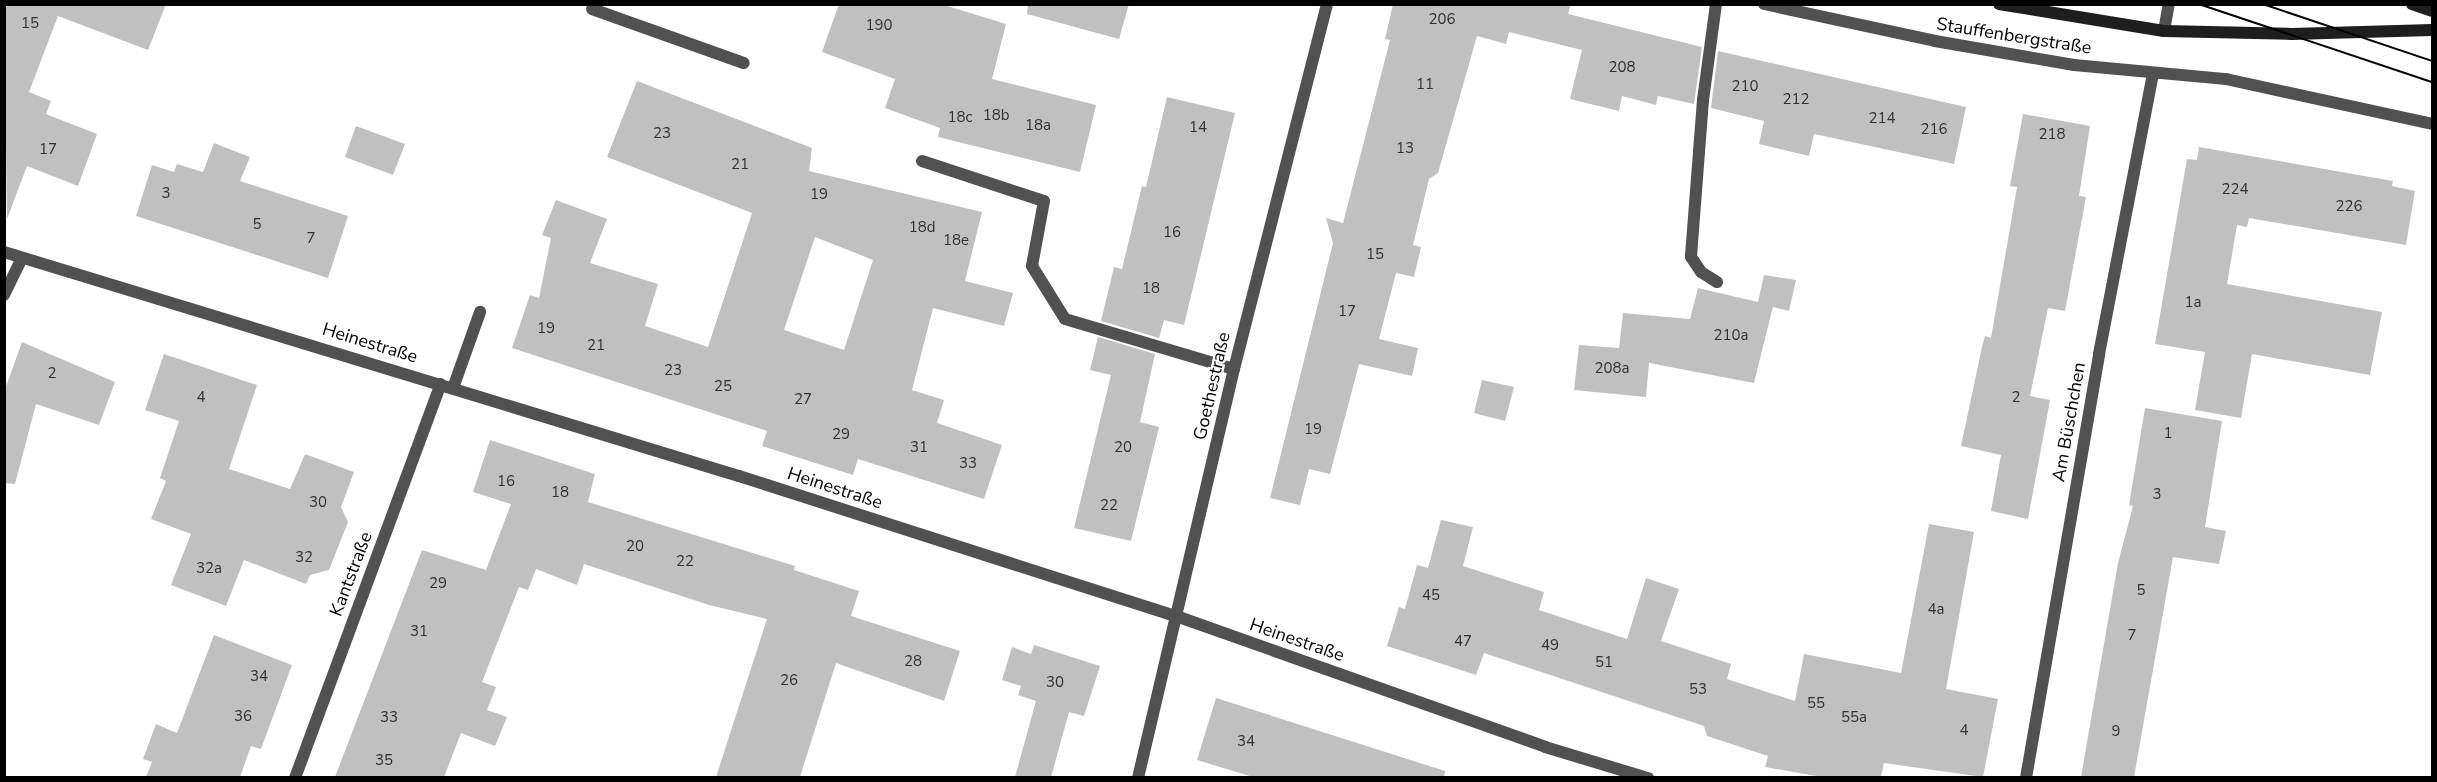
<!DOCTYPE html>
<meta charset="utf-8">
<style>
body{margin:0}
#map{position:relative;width:2437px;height:782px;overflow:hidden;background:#fff;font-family:"Nunito Sans",sans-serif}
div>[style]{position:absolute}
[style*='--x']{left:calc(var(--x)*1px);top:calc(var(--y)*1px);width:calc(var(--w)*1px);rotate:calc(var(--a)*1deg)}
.building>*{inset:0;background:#c0c0c0}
.lane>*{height:12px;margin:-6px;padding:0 6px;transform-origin:6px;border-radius:6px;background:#515151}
.street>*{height:12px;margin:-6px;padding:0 6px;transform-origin:6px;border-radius:6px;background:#515151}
.secondary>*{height:12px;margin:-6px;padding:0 6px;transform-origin:6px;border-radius:6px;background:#1e1e1e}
.tram>*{height:1.5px;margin:-0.75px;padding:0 0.75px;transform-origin:0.75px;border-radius:0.75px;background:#000}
span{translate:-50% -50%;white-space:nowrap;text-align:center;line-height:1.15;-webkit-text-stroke:4.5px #fff;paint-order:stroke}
.number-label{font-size:15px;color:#303030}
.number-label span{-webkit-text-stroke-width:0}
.street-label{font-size:18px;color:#000}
.frame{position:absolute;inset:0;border:6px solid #000;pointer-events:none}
</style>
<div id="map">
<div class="building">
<div style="clip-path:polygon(4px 4px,166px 4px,148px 50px,58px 16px,29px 92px,51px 101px,46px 114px,97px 134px,78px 186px,27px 166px,7px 219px)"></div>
<div style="clip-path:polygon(839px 4px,941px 4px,1006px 24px,992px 79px,1096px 105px,1080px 172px,938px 137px,940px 128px,885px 108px,895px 79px,822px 52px)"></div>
<div style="clip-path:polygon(1028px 4px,1129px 4px,1119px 39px,1027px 14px)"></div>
<div style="clip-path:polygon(1393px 4px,1571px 4px,1568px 14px,1702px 47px,1694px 104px,1658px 96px,1656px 105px,1622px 96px,1619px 111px,1570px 99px,1582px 50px,1509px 32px,1506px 44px,1477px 36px,1438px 173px,1429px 179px,1413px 245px,1421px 247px,1414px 277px,1396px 273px,1379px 339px,1418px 348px,1412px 376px,1359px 364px,1330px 474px,1309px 469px,1300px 505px,1270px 498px,1333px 243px,1326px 218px,1343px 223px,1390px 40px,1385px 39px)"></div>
<div style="clip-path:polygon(1718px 51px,1966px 107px,1954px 164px,1814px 134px,1809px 156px,1759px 144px,1764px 121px,1711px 108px)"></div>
<div style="clip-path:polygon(evenodd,637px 81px,812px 148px,809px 171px,982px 212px,965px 281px,1013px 293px,1004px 326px,933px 308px,912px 390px,944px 400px,937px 423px,1002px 445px,984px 499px,858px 459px,853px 475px,762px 446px,767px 431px,512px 348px,530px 295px,539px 298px,551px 238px,542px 235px,556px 200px,607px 219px,590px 263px,658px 284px,645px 326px,708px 347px,752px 213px,607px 157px,637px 81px,815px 237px,873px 260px,844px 350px,784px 330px,815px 237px)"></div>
<div style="clip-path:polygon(1167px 97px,1235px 113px,1184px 325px,1164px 320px,1159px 338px,1101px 321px,1114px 267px,1122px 269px,1142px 186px,1146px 187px)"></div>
<div style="clip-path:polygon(2023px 114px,2090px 126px,2079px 196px,2086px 197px,2065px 311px,2048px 308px,2030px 396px,2050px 400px,2028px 519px,1991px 511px,2001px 455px,1961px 446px,1982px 347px,1985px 336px,1991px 338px,2017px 187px,2010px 186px)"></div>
<div style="clip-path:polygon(356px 126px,405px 144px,393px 175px,345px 157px)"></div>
<div style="clip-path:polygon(214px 143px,250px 157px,240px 181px,348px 216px,328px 278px,136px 216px,152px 165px,174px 172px,177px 164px,203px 172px)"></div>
<div style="clip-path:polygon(2199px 147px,2393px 181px,2392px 186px,2415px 191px,2406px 245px,2249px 218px,2247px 227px,2237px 225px,2227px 284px,2382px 312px,2370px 375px,2252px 354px,2241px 418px,2195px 410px,2205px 352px,2155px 344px,2187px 159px,2197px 160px)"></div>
<div style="clip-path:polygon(1764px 275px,1796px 280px,1789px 311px,1773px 307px,1754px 383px,1649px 363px,1646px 397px,1574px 390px,1579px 345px,1619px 348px,1623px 313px,1690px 319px,1698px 288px,1758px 302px)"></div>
<div style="clip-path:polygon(1098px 337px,1155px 354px,1140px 422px,1159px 427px,1131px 541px,1074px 528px,1111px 375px,1090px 370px)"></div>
<div style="clip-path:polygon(22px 342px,115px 382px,99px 425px,36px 404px,15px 484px,4px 483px,4px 392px)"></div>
<div style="clip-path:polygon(164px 354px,257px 385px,229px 469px,290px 489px,305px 454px,354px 472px,341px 507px,348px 522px,329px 570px,310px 575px,306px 584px,244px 560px,226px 606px,171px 585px,191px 534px,151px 519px,166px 481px,160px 478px,179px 421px,145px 410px)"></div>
<div style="clip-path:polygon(1482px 380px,1514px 387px,1505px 421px,1474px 413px)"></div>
<div style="clip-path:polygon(2145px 408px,2222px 421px,2205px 527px,2226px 531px,2219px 564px,2173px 557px,2134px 777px,2081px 777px,2118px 563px,2133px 506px,2129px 505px)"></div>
<div style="clip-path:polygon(490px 440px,595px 474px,588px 502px,795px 566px,794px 570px,859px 591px,851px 616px,960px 651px,944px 701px,836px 663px,800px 777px,716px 777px,767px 619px,709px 605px,584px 564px,577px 585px,536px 569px,528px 590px,519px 587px,482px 682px,496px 687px,487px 710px,507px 717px,495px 746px,461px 733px,444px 777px,335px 777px,422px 550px,486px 570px,511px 504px,473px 492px)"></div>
<div style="clip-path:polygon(1441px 520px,1473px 527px,1463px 566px,1544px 592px,1539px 610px,1627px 639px,1646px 578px,1679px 589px,1661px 641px,1731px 664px,1727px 679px,1795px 701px,1804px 654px,1901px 673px,1929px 524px,1974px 532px,1946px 689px,1998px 699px,1983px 777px,1884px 763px,1881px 777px,1822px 777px,1765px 767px,1768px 756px,1707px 736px,1704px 726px,1484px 653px,1476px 675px,1387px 646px,1399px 607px,1405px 609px,1417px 565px,1428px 568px)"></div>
<div style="clip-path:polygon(214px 635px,292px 665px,261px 749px,251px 746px,240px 777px,146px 777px,152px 762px,143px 759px,156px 724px,177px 733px)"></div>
<div style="clip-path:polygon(1034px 645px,1100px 666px,1084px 716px,1069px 712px,1051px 777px,1015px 777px,1036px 701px,1018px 695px,1021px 686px,1002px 680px,1012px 647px,1031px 654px)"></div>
<div style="clip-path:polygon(1216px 698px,1445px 771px,1444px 777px,1253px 777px,1197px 760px)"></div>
</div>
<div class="lane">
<div style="--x:1716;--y:4;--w:97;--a:97.7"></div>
<div style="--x:1703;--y:100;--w:157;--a:94.4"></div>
<div style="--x:1691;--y:257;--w:18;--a:56"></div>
<div style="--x:1701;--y:272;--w:19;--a:32"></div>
<div style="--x:592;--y:9;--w:161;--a:19.6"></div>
<div style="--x:922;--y:161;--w:128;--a:18.2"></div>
<div style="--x:1044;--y:201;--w:66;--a:100.5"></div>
<div style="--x:1032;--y:266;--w:62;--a:58.1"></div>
<div style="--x:1065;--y:319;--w:176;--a:16.5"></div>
<div style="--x:4;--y:295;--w:41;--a:-64.1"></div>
<div style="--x:453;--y:388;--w:81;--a:-70.4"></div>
</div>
<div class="street">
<div style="--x:1764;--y:4;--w:175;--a:12.2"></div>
<div style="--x:1935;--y:41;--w:141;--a:9.8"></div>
<div style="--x:2074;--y:65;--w:153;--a:5.3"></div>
<div style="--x:2226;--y:79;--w:211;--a:12.3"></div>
<div style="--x:2164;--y:31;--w:27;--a:-80"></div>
<div style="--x:4;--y:252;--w:768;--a:16.95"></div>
<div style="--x:739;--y:476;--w:459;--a:17.8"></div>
<div style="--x:1176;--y:616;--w:392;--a:19.5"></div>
<div style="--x:1545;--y:747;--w:108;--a:16.8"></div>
<div style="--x:295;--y:778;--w:420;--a:-69.7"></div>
<div style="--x:1138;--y:778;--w:420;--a:-76.8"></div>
<div style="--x:1234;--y:369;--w:377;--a:-75.7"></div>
<div style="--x:2026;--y:778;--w:430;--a:-80.2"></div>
<div style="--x:2099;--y:354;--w:286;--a:-79.1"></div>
</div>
<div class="secondary">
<div style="--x:1999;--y:4;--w:167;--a:9.3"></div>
<div style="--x:2164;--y:31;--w:128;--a:1.3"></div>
<div style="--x:2292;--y:34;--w:140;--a:-1.6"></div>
<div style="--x:2412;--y:4;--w:21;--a:19"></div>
</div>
<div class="tram">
<div style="--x:2199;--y:4;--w:246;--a:18.5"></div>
<div style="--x:2263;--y:4;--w:178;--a:18.6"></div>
</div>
<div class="number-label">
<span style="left:1442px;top:20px">206</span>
<span style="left:30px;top:24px">15</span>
<span style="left:879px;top:26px">190</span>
<span style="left:1622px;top:68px">208</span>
<span style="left:1425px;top:85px">11</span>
<span style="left:1745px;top:87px">210</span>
<span style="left:1796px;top:100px">212</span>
<span style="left:996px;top:116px">18b</span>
<span style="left:960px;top:118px">18c</span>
<span style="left:1882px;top:119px">214</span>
<span style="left:1038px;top:126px">18a</span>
<span style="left:1198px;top:128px">14</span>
<span style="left:1934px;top:130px">216</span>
<span style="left:662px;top:134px">23</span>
<span style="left:2052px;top:135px">218</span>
<span style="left:1405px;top:149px">13</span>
<span style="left:48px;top:150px">17</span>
<span style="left:740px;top:165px">21</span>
<span style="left:2235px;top:190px">224</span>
<span style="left:166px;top:194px">3</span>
<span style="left:819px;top:195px">19</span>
<span style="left:2349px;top:207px">226</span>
<span style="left:257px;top:225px">5</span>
<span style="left:922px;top:228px">18d</span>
<span style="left:1172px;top:233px">16</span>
<span style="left:311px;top:239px">7</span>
<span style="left:956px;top:241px">18e</span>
<span style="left:1375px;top:255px">15</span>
<span style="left:1151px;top:289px">18</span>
<span style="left:2193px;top:303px">1a</span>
<span style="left:1347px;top:312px">17</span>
<span style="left:546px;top:329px">19</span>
<span style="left:1731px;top:336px">210a</span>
<span style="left:596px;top:346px">21</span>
<span style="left:1612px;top:369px">208a</span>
<span style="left:673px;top:371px">23</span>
<span style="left:52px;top:374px">2</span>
<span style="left:723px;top:387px">25</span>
<span style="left:201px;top:398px">4</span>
<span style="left:2016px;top:398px">2</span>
<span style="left:803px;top:400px">27</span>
<span style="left:1313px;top:430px">19</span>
<span style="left:2168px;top:434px">1</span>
<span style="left:841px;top:435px">29</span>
<span style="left:919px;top:448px">31</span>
<span style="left:1123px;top:448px">20</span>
<span style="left:968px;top:464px">33</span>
<span style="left:506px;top:482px">16</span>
<span style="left:560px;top:493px">18</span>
<span style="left:2157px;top:495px">3</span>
<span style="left:318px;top:503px">30</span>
<span style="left:1109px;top:506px">22</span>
<span style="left:635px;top:547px">20</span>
<span style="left:304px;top:558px">32</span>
<span style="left:685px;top:562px">22</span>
<span style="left:209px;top:569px">32a</span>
<span style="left:438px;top:584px">29</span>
<span style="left:2141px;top:591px">5</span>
<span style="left:1431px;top:596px">45</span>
<span style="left:1936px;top:610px">4a</span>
<span style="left:419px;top:632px">31</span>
<span style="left:2132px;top:636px">7</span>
<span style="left:1463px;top:642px">47</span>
<span style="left:1550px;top:646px">49</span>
<span style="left:913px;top:662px">28</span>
<span style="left:1604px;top:663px">51</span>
<span style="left:259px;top:677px">34</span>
<span style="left:789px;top:681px">26</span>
<span style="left:1055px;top:683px">30</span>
<span style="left:1698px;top:690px">53</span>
<span style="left:1816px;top:704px">55</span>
<span style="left:243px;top:717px">36</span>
<span style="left:389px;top:718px">33</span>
<span style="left:1854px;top:718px">55a</span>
<span style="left:1964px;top:731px">4</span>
<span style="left:2116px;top:732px">9</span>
<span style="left:1246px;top:742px">34</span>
<span style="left:384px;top:761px">35</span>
</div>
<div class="street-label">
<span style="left:2014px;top:36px;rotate:9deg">Stauffenbergstraße</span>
<span style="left:370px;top:343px;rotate:17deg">Heinestraße</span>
<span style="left:1212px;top:386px;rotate:-77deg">Goethestraße</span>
<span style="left:2069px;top:422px;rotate:-80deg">Am Büschchen</span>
<span style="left:835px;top:488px;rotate:18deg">Heinestraße</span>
<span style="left:351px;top:574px;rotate:-69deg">Kantstraße</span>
<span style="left:1297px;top:640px;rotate:19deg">Heinestraße</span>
</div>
<div class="frame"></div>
</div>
